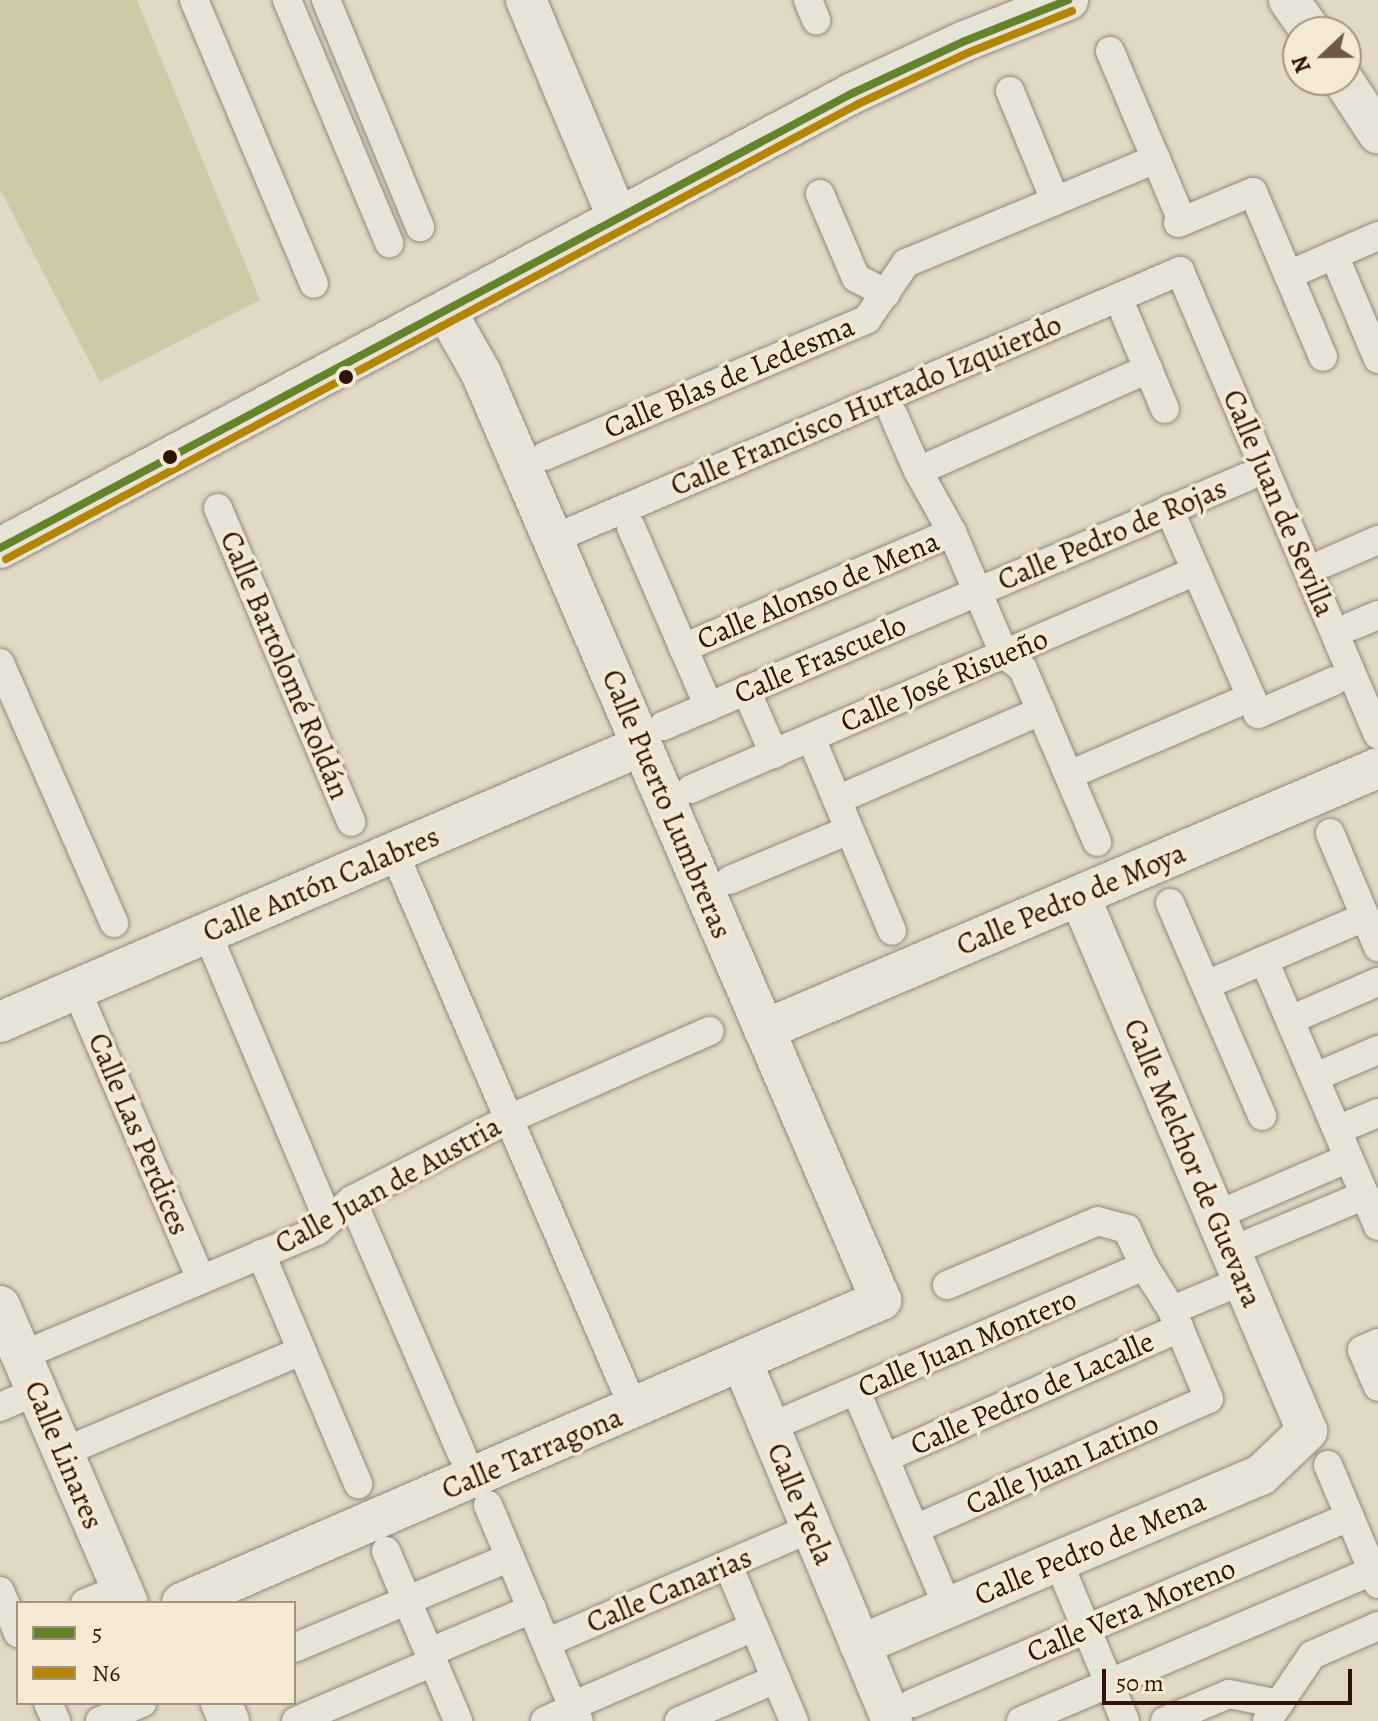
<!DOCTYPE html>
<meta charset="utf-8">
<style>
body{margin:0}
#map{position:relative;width:1378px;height:1721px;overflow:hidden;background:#e1d8c5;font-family:Alegreya,serif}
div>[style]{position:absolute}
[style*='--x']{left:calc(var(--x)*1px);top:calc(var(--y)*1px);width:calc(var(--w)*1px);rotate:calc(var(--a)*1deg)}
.green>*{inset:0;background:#cdcba6}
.roads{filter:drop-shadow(0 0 2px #91887c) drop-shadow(0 0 2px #91887c)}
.street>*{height:28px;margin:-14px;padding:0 14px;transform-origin:14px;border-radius:14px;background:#e8e3d9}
.secondary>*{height:40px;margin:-20px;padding:0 20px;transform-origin:20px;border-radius:20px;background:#e8e3d9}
.bus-1>*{height:8px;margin:-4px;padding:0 4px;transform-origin:4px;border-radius:4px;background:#64832a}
.bus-2>*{height:8px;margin:-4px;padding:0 4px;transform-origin:4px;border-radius:4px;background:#b48501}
.dots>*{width:22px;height:22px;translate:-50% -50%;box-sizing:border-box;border:4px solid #f4e9d1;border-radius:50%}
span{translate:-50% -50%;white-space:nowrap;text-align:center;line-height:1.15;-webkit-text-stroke:7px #f4e9d1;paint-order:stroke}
.street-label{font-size:30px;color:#2e1306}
.legend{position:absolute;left:16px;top:1601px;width:280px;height:104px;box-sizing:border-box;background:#f4e9d1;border:2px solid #a59380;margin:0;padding:10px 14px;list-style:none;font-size:24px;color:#2e1306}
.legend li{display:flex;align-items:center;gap:16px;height:40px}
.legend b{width:40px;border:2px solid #a59380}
.north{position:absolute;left:1282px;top:16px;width:80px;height:80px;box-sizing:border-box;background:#f4e9d1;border:2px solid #a59380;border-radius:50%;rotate:248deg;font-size:22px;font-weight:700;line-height:32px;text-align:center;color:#2e1306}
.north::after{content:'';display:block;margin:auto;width:28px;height:36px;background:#6d5849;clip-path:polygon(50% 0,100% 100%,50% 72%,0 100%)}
.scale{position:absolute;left:1102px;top:1669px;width:250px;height:36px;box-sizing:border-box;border:4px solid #2e1306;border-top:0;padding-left:10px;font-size:24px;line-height:28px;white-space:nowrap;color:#2e1306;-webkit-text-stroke:6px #f4e9d1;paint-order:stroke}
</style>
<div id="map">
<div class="green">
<div style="clip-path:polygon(0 0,137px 0,260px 300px,100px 382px,0 189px)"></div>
</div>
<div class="roads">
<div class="street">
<div style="--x:194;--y:0;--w:308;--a:67.1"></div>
<div style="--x:287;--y:0;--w:264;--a:67.2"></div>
<div style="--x:326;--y:0;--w:246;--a:67.5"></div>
<div style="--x:808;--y:0;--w:22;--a:68"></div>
<div style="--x:1110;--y:51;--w:185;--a:67"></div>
<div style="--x:1010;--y:91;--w:118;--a:67.6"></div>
<div style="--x:820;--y:194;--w:91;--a:66.8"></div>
<div style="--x:856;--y:278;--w:34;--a:27"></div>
<div style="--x:1178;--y:223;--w:81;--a:-22.5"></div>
<div style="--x:1253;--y:192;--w:179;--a:67"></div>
<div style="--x:1334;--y:255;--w:113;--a:67.1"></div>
<div style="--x:1288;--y:275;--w:98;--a:-23.4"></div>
<div style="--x:1125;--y:314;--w:103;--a:67.2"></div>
<div style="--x:893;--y:414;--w:62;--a:66.3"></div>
<div style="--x:918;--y:471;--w:70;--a:60.9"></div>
<div style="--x:952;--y:532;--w:133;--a:66.9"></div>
<div style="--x:1004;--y:654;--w:24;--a:38"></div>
<div style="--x:1023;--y:669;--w:188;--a:66.8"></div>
<div style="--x:545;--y:456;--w:350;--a:-23"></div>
<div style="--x:867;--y:319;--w:68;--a:-55.1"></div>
<div style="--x:906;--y:263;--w:271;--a:-22.6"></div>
<div style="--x:918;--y:471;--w:252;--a:-23.9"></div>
<div style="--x:218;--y:508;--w:341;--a:67"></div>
<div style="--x:1169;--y:509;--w:205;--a:66.4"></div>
<div style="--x:631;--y:527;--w:196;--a:66.6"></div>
<div style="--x:553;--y:539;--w:682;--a:-23.14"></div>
<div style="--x:1180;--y:271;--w:504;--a:66.89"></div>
<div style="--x:1325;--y:563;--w:58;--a:-23.5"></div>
<div style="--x:1352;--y:626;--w:28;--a:-23"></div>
<div style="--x:683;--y:648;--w:293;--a:-23.3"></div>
<div style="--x:0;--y:663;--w:284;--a:66.3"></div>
<div style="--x:746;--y:690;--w:70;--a:66.4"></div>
<div style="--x:663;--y:726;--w:635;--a:-23.09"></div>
<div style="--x:811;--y:738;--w:209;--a:67.2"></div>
<div style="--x:1069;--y:775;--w:198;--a:-23.2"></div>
<div style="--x:1251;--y:697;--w:18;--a:68"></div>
<div style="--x:1258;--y:714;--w:83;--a:-23.5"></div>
<div style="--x:691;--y:789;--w:550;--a:-23.35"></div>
<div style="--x:837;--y:800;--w:223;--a:-23.6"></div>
<div style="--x:1330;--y:833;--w:124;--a:67.2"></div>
<div style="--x:402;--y:871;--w:563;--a:66.67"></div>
<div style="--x:730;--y:880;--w:129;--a:-22.8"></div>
<div style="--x:1170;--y:903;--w:232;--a:66.6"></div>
<div style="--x:207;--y:933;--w:311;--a:67.1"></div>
<div style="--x:1264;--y:960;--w:289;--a:66.8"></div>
<div style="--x:1206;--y:985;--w:173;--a:-23.2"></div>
<div style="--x:76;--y:989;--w:316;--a:66.7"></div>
<div style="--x:1290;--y:1020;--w:96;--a:-23.4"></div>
<div style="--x:1315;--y:1077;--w:69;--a:-23.2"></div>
<div style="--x:1337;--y:1130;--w:44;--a:-22.5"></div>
<div style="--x:352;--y:1200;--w:277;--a:66.6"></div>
<div style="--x:1233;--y:1208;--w:126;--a:-23.3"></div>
<div style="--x:1248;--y:1244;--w:127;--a:-22.7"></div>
<div style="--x:261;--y:1254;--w:250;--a:67.1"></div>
<div style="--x:1172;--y:1310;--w:57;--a:-22.5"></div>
<div style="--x:1378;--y:1343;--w:17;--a:156"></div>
<div style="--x:1362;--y:1350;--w:40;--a:66.6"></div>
<div style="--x:21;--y:1356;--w:321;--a:-22.9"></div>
<div style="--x:317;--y:1231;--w:47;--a:-41.5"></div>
<div style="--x:352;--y:1200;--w:177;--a:-27.3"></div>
<div style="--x:509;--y:1119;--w:219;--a:-23.7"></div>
<div style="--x:856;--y:1391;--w:215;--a:67"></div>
<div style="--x:0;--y:1407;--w:40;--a:-23.4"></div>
<div style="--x:789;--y:1419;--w:387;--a:-23.3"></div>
<div style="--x:80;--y:1445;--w:240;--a:-23"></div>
<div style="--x:885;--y:1458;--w:322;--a:-23.8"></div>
<div style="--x:1328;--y:1465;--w:129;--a:67.2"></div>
<div style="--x:488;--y:1505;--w:234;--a:67.2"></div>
<div style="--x:915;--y:1529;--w:321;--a:-23.9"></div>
<div style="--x:1209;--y:1399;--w:96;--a:-112.6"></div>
<div style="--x:1172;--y:1310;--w:52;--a:-122.5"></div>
<div style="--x:1144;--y:1266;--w:41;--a:-114.7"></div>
<div style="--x:1127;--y:1229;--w:30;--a:-165"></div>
<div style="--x:1098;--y:1221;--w:164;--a:157"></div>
<div style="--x:386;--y:1551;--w:185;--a:67"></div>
<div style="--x:728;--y:1565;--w:169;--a:67.1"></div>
<div style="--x:1065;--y:1578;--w:155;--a:67.2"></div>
<div style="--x:0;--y:1591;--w:46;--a:66.8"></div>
<div style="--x:85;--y:1603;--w:17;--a:-21"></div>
<div style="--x:546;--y:1643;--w:269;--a:-23.4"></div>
<div style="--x:294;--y:1648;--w:234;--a:-22.8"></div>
<div style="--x:430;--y:1652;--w:111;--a:-22.9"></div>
<div style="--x:48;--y:1703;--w:20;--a:66"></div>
<div style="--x:913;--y:1703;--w:475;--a:-23.1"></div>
<div style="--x:572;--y:1706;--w:198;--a:-23.5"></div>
<div style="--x:100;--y:1721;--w:46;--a:-23.2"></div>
<div style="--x:296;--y:1721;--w:149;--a:-23.3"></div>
<div style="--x:545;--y:1721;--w:31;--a:-25"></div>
<div style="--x:679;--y:1721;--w:106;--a:-23.4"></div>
<div style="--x:1021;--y:1721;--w:383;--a:-23.1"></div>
<div style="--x:1165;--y:1721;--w:69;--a:-22.9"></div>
<div style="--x:1229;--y:1694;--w:51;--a:11.3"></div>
<div style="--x:1267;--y:1721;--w:80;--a:-55.7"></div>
<div style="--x:1312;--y:1655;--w:72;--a:-23.7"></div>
</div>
<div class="secondary">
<div style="--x:526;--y:0;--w:235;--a:67.2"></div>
<div style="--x:1289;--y:0;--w:39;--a:55"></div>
<div style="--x:1343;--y:80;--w:64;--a:56.6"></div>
<div style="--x:0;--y:548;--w:967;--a:-28.08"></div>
<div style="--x:853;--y:93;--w:123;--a:-24.9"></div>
<div style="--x:965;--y:41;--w:111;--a:-21.7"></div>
<div style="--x:0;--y:1022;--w:698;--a:-23.3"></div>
<div style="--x:764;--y:1030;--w:668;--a:-23.11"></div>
<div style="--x:0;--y:1306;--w:323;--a:66.7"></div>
<div style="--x:742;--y:1362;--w:389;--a:67.3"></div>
<div style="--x:182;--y:1603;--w:762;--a:-23.44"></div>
<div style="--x:881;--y:1300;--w:1010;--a:-113.34"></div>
<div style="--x:481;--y:373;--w:71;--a:-119.4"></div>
<div style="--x:860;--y:1645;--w:436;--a:-23"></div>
<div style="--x:1261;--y:1475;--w:64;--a:-43.7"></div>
<div style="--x:1307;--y:1431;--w:582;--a:-113.04"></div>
<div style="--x:221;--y:1703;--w:20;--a:66"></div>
</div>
</div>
<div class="bus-1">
<div style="--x:0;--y:548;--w:967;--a:-28.08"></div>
<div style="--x:853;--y:93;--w:123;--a:-24.9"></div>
<div style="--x:965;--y:41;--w:111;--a:-21.7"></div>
</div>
<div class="bus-2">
<div style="--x:6;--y:559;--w:966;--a:-28.1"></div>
<div style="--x:858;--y:104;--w:123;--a:-24.9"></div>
<div style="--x:970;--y:52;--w:110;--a:-21.9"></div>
</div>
<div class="dots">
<div style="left:346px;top:377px;background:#2e1306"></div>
<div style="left:170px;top:457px;background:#2e1306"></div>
</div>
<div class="street-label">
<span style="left:729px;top:377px;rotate:-23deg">Calle Blas de Ledesma</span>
<span style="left:866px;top:405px;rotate:-23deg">Calle Francisco Hurtado Izquierdo</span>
<span style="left:1279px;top:503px;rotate:67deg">Calle Juan de Sevilla</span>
<span style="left:1112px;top:534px;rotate:-23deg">Calle Pedro de Rojas</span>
<span style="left:818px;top:590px;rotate:-23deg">Calle Alonso de Mena</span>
<span style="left:820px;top:659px;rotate:-23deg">Calle Frascuelo</span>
<span style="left:285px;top:665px;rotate:67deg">Calle Bartolomé Roldán</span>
<span style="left:944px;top:680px;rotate:-23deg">Calle José Risueño</span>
<span style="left:667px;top:804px;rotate:67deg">Calle Puerto Lumbreras</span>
<span style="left:321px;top:884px;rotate:-23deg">Calle Antón Calabres</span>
<span style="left:1071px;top:899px;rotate:-23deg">Calle Pedro de Moya</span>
<span style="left:139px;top:1134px;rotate:67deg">Calle Las Perdices</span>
<span style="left:1193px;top:1163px;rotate:67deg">Calle Melchor de Guevara</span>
<span style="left:388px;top:1185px;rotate:-29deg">Calle Juan de Austria</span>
<span style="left:967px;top:1343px;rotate:-23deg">Calle Juan Montero</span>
<span style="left:1032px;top:1393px;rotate:-24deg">Calle Pedro de Lacalle</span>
<span style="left:532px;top:1453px;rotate:-23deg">Calle Tarragona</span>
<span style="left:64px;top:1455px;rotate:67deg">Calle Linares</span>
<span style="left:1062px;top:1464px;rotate:-24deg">Calle Juan Latino</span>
<span style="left:801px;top:1504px;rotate:67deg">Calle Yecla</span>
<span style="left:1090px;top:1548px;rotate:-23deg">Calle Pedro de Mena</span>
<span style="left:669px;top:1590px;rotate:-23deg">Calle Canarias</span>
<span style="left:1131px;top:1610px;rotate:-23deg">Calle Vera Moreno</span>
</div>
<ul class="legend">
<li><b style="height:10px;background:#64832a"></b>5</li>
<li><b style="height:10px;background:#b48501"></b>N6</li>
</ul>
<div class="north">N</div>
<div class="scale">50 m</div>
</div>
